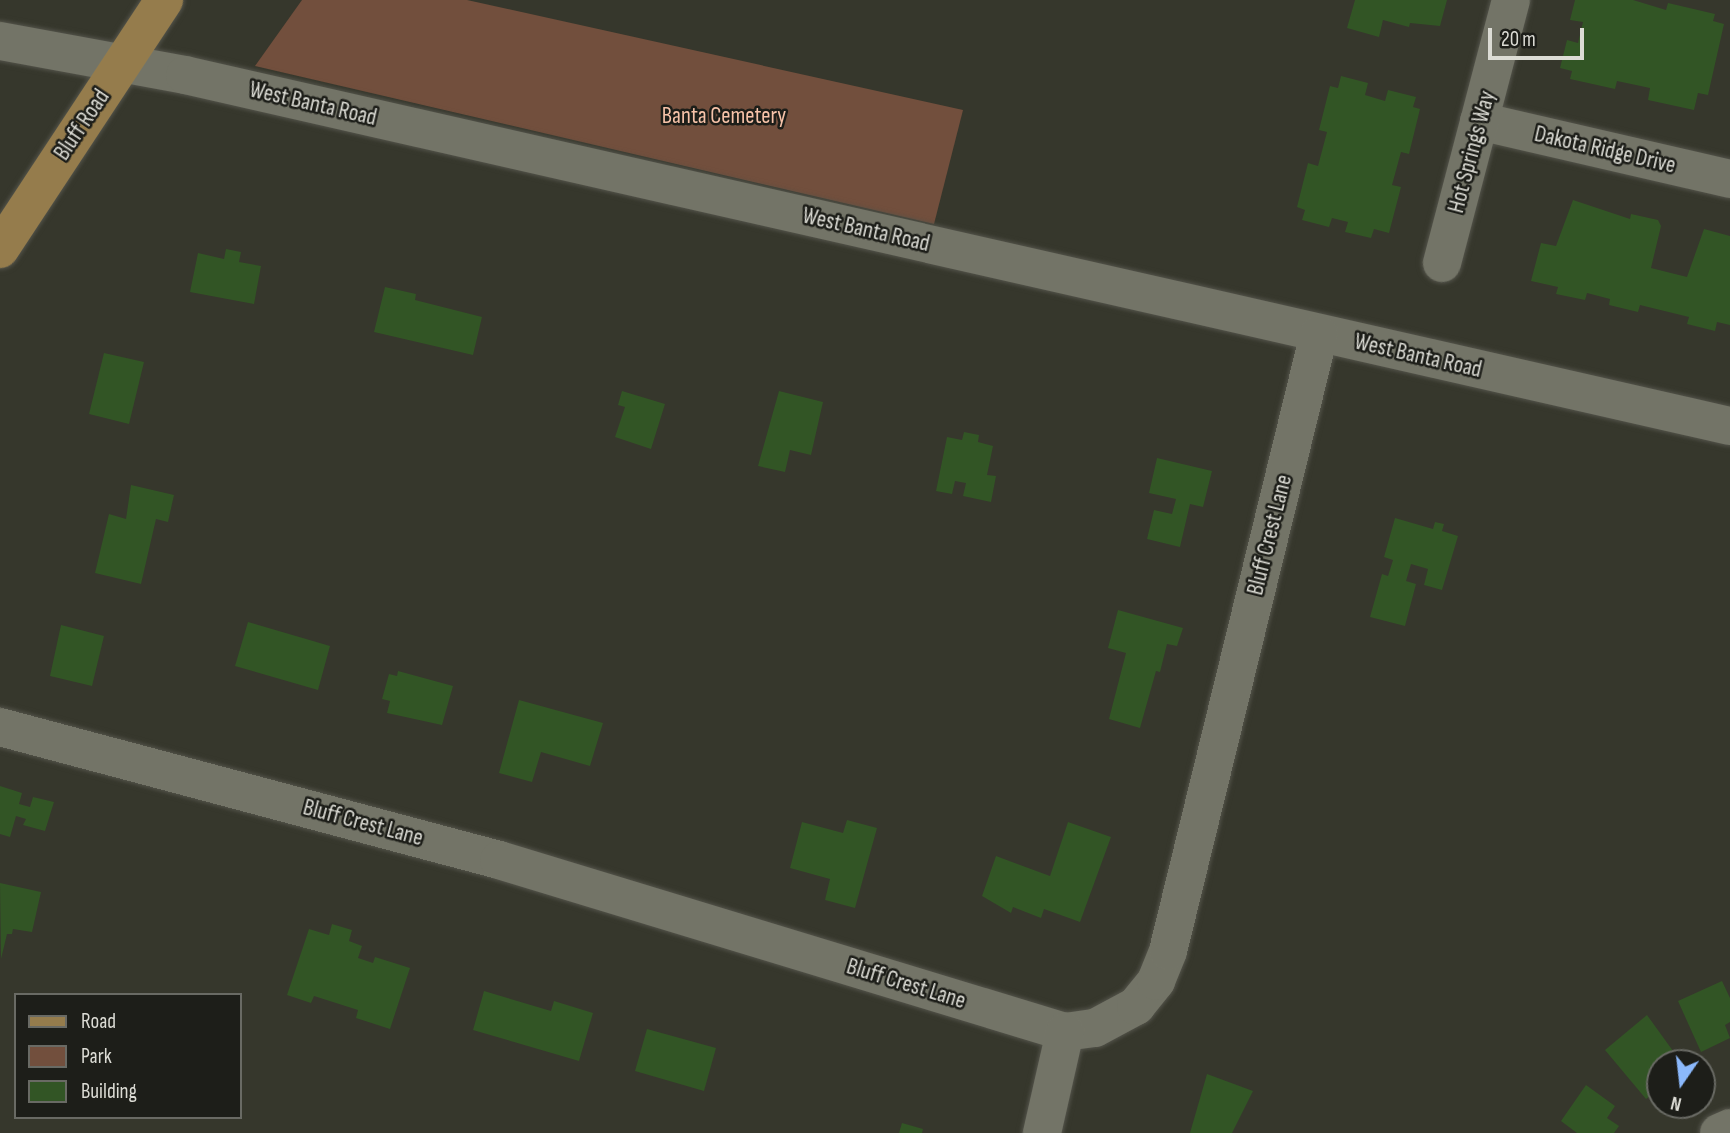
<!DOCTYPE html>
<style>
body{margin:0}
#map{position:relative;width:1730px;height:1133px;overflow:hidden;background:#36372c;font-family:"Sofia Sans Condensed",sans-serif}
div>[style]{position:absolute}
[style*='--x']{left:calc(var(--x)*1px);top:calc(var(--y)*1px);width:calc(var(--w)*1px);rotate:calc(var(--a)*1deg)}
.green>*{inset:0;background:#724f3d}
.building>*{inset:0;background:#325525}
.roads{filter:drop-shadow(0 0 2px #53534a) drop-shadow(0 0 2px #53534a)}
.minor>*{height:38px;margin:-19px;padding:0 19px;transform-origin:19px;border-radius:19px;background:#737467}
.major>*{height:38px;margin:-19px;padding:0 19px;transform-origin:19px;border-radius:19px;background:#957c4c}
span{translate:-50% -50%;white-space:nowrap;text-align:center;line-height:1.15;-webkit-text-stroke:5px #1d1e19;paint-order:stroke}
.street-label{font-size:23px;color:#dcdcd5}
.park-label{font-size:23px;color:#f7c3a9}
.legend{position:absolute;left:14px;top:993px;width:228px;height:126px;box-sizing:border-box;background:#1d1e19;border:2px solid #696a64;margin:0;padding:9px 12px;list-style:none;font-size:21px;color:#dcdcd5}
.legend li{display:flex;align-items:center;gap:14px;height:35px}
.legend b{width:35px;border:2px solid #696a64}
.north{position:absolute;left:1646px;top:1049px;width:70px;height:70px;box-sizing:border-box;background:#1d1e19;border:2px solid #696a64;border-radius:50%;rotate:194deg;font-size:19px;font-weight:700;line-height:28px;text-align:center;color:#dcdcd5}
.north::after{content:'';display:block;margin:auto;width:24px;height:32px;background:#8bb9fc;clip-path:polygon(50% 0,100% 100%,50% 72%,0 100%)}
.scale{position:absolute;left:1488px;top:28px;width:96px;height:32px;box-sizing:border-box;border:4px solid #dcdcd5;border-top:0;padding-left:9px;font-size:21px;line-height:24px;white-space:nowrap;color:#dcdcd5;-webkit-text-stroke:5px #1d1e19;paint-order:stroke}
</style>
<div id="map">
<div class="green">
<div style="clip-path:polygon(302px 0,467px 0,963px 110px,934px 224px,255px 66px)"></div>
</div>
<div class="building">
<div style="clip-path:polygon(1355px 0,1447px 0,1440px 26px,1410px 23px,1409px 27px,1383px 20px,1379px 37px,1347px 28px)"></div>
<div style="clip-path:polygon(1575px 0,1633px 0,1666px 10px,1668px 3px,1715px 14px,1713px 21px,1724px 24px,1708px 95px,1698px 93px,1694px 110px,1648px 100px,1650px 88px,1617px 81px,1615px 89px,1570px 79px,1572px 71px,1560px 68px,1567px 40px,1578px 43px,1583px 22px,1570px 20px)"></div>
<div style="clip-path:polygon(1341px 76px,1368px 83px,1365px 95px,1385px 101px,1388px 90px,1416px 97px,1413px 107px,1420px 109px,1409px 154px,1401px 152px,1392px 185px,1401px 187px,1389px 233px,1374px 229px,1371px 238px,1345px 232px,1348px 222px,1332px 218px,1329px 227px,1302px 220px,1305px 210px,1297px 207px,1308px 163px,1318px 166px,1327px 132px,1319px 130px,1330px 86px,1338px 88px)"></div>
<div style="clip-path:polygon(1573px 200px,1630px 219px,1631px 214px,1658px 220px,1661px 226px,1651px 268px,1687px 277px,1704px 229px,1730px 236px,1730px 325px,1717px 322px,1715px 331px,1687px 324px,1689px 317px,1640px 305px,1638px 312px,1609px 305px,1610px 299px,1587px 293px,1585px 300px,1556px 294px,1558px 287px,1531px 281px,1541px 243px,1556px 246px)"></div>
<div style="clip-path:polygon(226px 249px,241px 252px,239px 262px,261px 266px,254px 304px,190px 292px,198px 253px,224px 259px)"></div>
<div style="clip-path:polygon(385px 287px,416px 294px,415px 300px,482px 317px,473px 355px,374px 332px)"></div>
<div style="clip-path:polygon(104px 353px,144px 362px,129px 424px,89px 414px)"></div>
<div style="clip-path:polygon(622px 391px,665px 404px,651px 449px,615px 437px,625px 407px,618px 405px)"></div>
<div style="clip-path:polygon(779px 391px,823px 402px,811px 455px,790px 450px,785px 472px,758px 466px)"></div>
<div style="clip-path:polygon(964px 432px,979px 435px,978px 442px,993px 446px,987px 475px,996px 476px,991px 502px,963px 496px,966px 483px,955px 481px,952px 494px,936px 491px,947px 437px,962px 440px)"></div>
<div style="clip-path:polygon(1157px 458px,1212px 471px,1203px 507px,1190px 504px,1180px 547px,1147px 539px,1154px 510px,1172px 514px,1176px 499px,1149px 493px)"></div>
<div style="clip-path:polygon(131px 485px,174px 495px,168px 522px,156px 519px,141px 584px,95px 573px,109px 514px,126px 519px)"></div>
<div style="clip-path:polygon(1395px 518px,1433px 529px,1435px 522px,1444px 524px,1442px 531px,1458px 536px,1442px 590px,1424px 585px,1428px 569px,1411px 564px,1406px 581px,1416px 584px,1405px 626px,1370px 617px,1382px 574px,1388px 576px,1393px 560px,1384px 557px)"></div>
<div style="clip-path:polygon(1118px 610px,1183px 628px,1177px 646px,1167px 644px,1160px 672px,1156px 671px,1140px 728px,1109px 719px,1126px 653px,1108px 648px)"></div>
<div style="clip-path:polygon(248px 622px,330px 646px,318px 690px,235px 666px)"></div>
<div style="clip-path:polygon(61px 625px,104px 636px,92px 686px,50px 676px)"></div>
<div style="clip-path:polygon(398px 671px,453px 686px,442px 725px,387px 713px,390px 701px,382px 699px,389px 674px,397px 676px)"></div>
<div style="clip-path:polygon(519px 700px,603px 723px,590px 766px,541px 752px,532px 782px,499px 773px)"></div>
<div style="clip-path:polygon(0 786px,22px 793px,19px 804px,30px 807px,33px 797px,54px 802px,45px 831px,23px 825px,26px 819px,16px 816px,10px 837px,0 834px)"></div>
<div style="clip-path:polygon(847px 820px,877px 828px,855px 908px,825px 900px,830px 879px,790px 868px,802px 822px,843px 833px)"></div>
<div style="clip-path:polygon(1068px 822px,1111px 837px,1080px 922px,1044px 909px,1041px 918px,1013px 907px,1011px 913px,982px 896px,996px 856px,1050px 876px)"></div>
<div style="clip-path:polygon(0 883px,41px 892px,32px 932px,13px 929px,12px 934px,7px 934px,1px 959px)"></div>
<div style="clip-path:polygon(332px 924px,352px 930px,349px 941px,362px 946px,358px 958px,373px 963px,375px 957px,410px 968px,390px 1029px,356px 1018px,358px 1010px,314px 996px,311px 1003px,287px 995px,309px 929px,329px 935px)"></div>
<div style="clip-path:polygon(1722px 981px,1730px 998px,1730px 1022px,1725px 1025px,1730px 1038px,1701px 1052px,1678px 1001px)"></div>
<div style="clip-path:polygon(484px 991px,551px 1011px,554px 1001px,593px 1013px,579px 1061px,473px 1030px)"></div>
<div style="clip-path:polygon(1647px 1015px,1681px 1062px,1660px 1063px,1660px 1088px,1646px 1099px,1605px 1050px)"></div>
<div style="clip-path:polygon(647px 1029px,716px 1048px,704px 1091px,635px 1071px)"></div>
<div style="clip-path:polygon(1207px 1074px,1253px 1091px,1232px 1133px,1190px 1133px)"></div>
<div style="clip-path:polygon(1586px 1085px,1615px 1106px,1607px 1118px,1619px 1126px,1614px 1133px,1577px 1133px,1561px 1121px)"></div>
<div style="clip-path:polygon(902px 1123px,923px 1129px,922px 1133px,899px 1133px)"></div>
</div>
<div class="roads">
<div class="minor">
<div style="--x:0;--y:41;--w:188;--a:10.4"></div>
<div style="--x:185;--y:75;--w:1584;--a:12.8"></div>
<div style="--x:1479;--y:121;--w:258;--a:13"></div>
<div style="--x:1442;--y:263;--w:272;--a:-75.3"></div>
<div style="--x:0;--y:727;--w:516;--a:14.92"></div>
<div style="--x:499;--y:860;--w:592;--a:16.9"></div>
<div style="--x:1065;--y:1032;--w:30;--a:-8"></div>
<div style="--x:1095;--y:1028;--w:47;--a:-28.2"></div>
<div style="--x:1136;--y:1006;--w:32;--a:-51"></div>
<div style="--x:1156;--y:981;--w:32;--a:-68"></div>
<div style="--x:1168;--y:951;--w:635;--a:-76.25"></div>
<div style="--x:1042;--y:1133;--w:104;--a:-77.2"></div>
<div style="--x:1719;--y:1133;--w:12;--a:-24"></div>
</div>
<div class="major">
<div style="--x:0;--y:249;--w:298;--a:-56.6"></div>
</div>
</div>
<div class="street-label">
<span style="left:313px;top:104px;rotate:13deg">West Banta Road</span>
<span style="left:82px;top:125px;rotate:-56deg">Bluff Road</span>
<span style="left:1605px;top:150px;rotate:13deg">Dakota Ridge Drive</span>
<span style="left:1472px;top:152px;rotate:-75deg">Hot Springs Way</span>
<span style="left:866px;top:230px;rotate:13deg">West Banta Road</span>
<span style="left:1418px;top:356px;rotate:13deg">West Banta Road</span>
<span style="left:1270px;top:535px;rotate:-76deg">Bluff Crest Lane</span>
<span style="left:363px;top:823px;rotate:15deg">Bluff Crest Lane</span>
<span style="left:906px;top:984px;rotate:17deg">Bluff Crest Lane</span>
</div>
<div class="park-label">
<span style="left:724px;top:116px">Banta Cemetery</span>
</div>
<ul class="legend">
<li><b style="height:9px;background:#957c4c"></b>Road</li>
<li><b style="height:19px;background:#724f3d"></b>Park</li>
<li><b style="height:19px;background:#325525"></b>Building</li>
</ul>
<div class="north">N</div>
<div class="scale">20 m</div>
</div>
